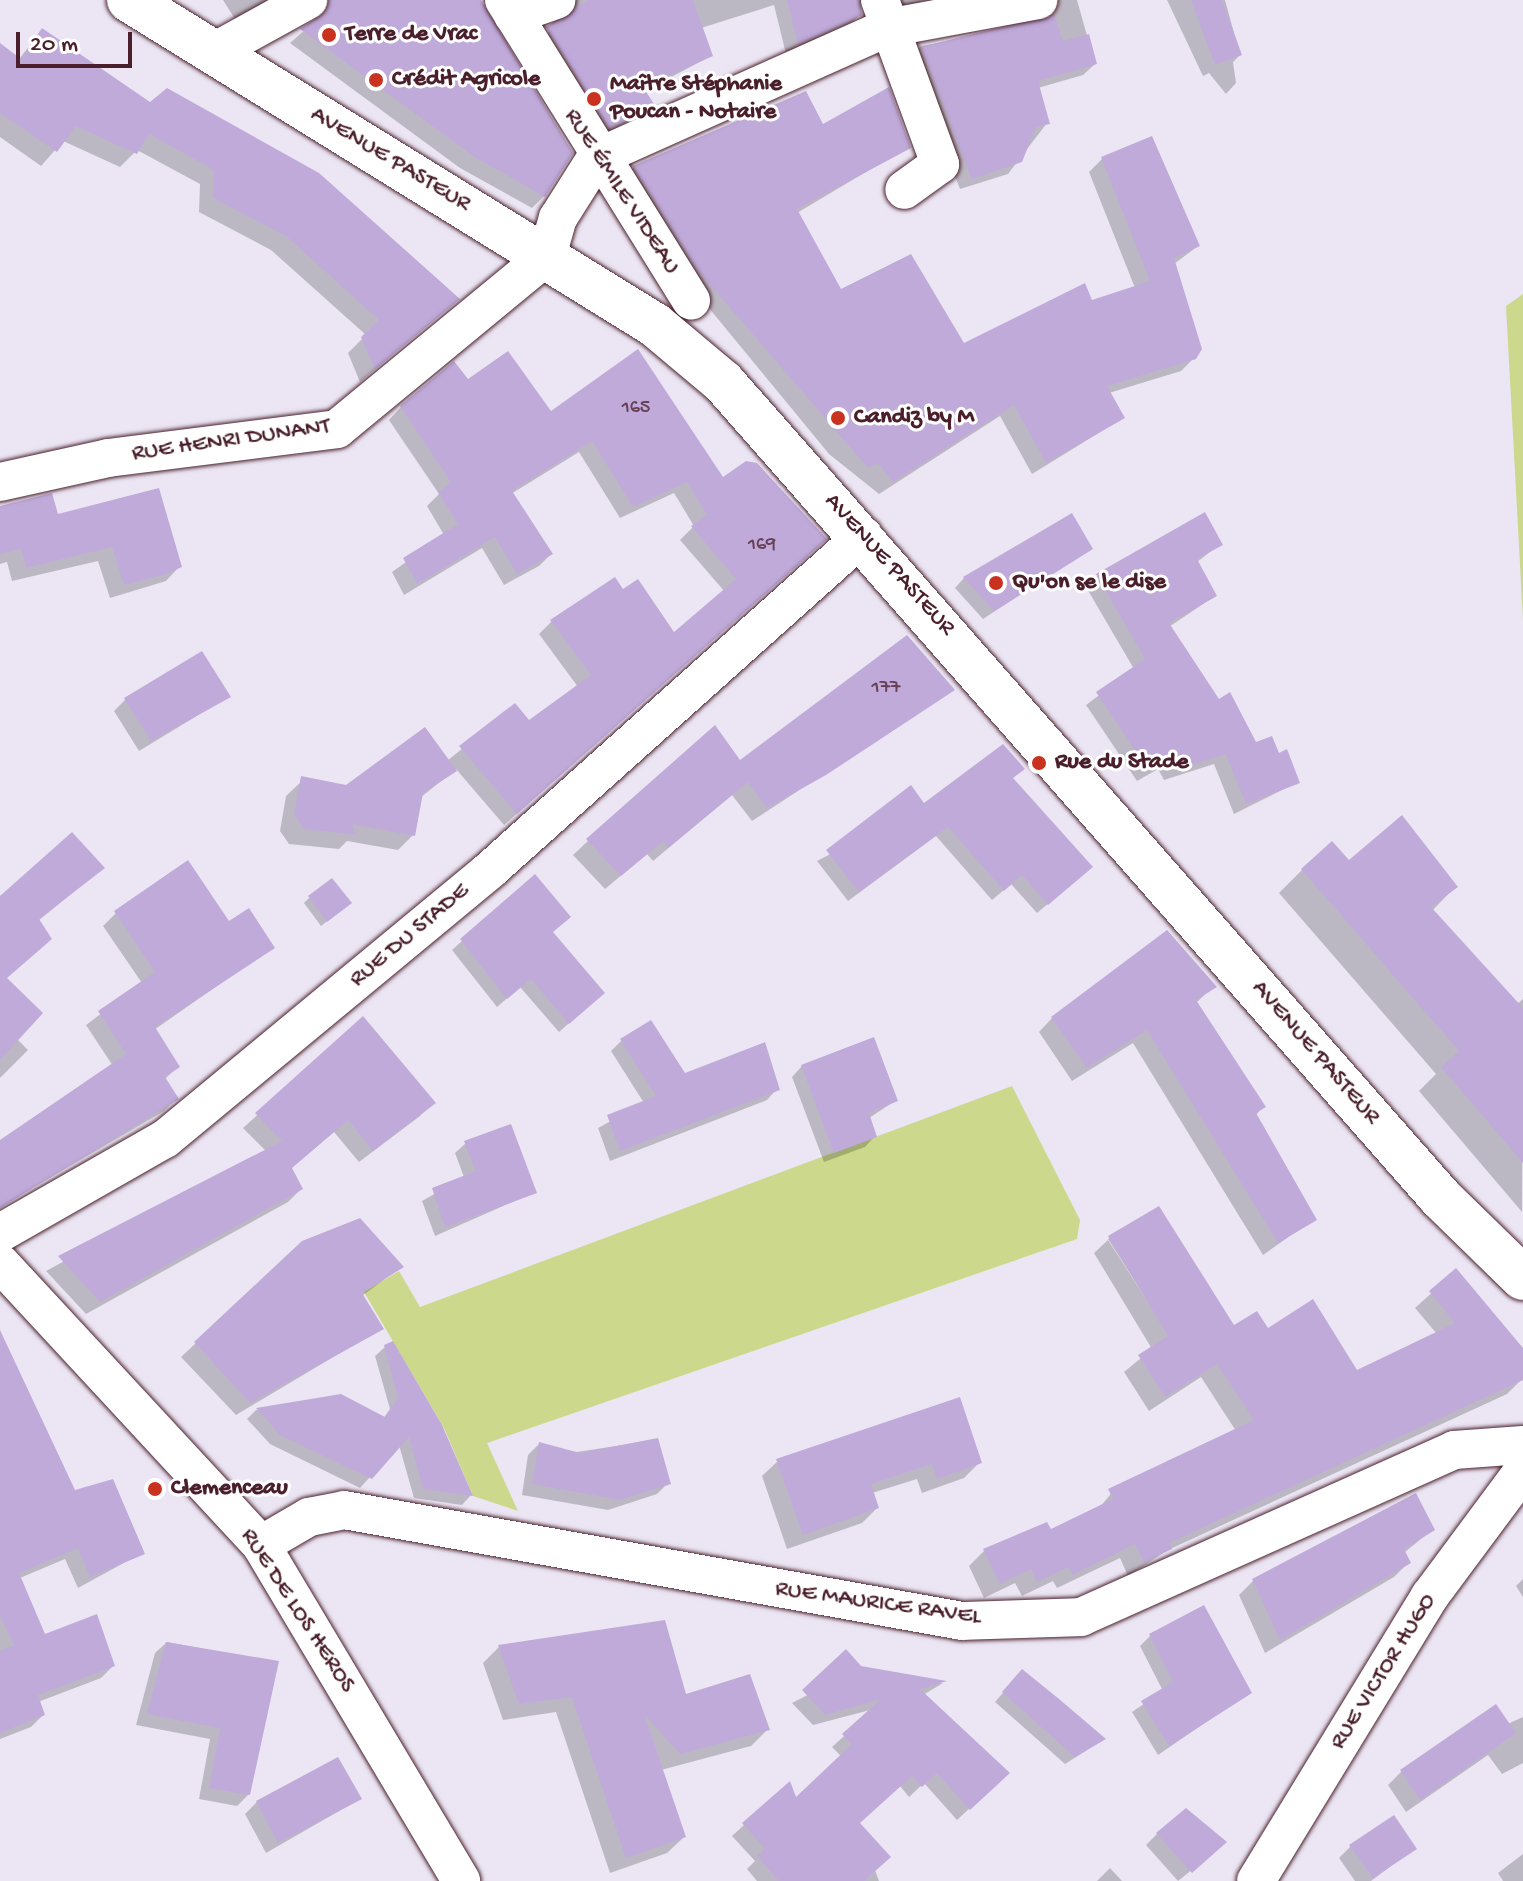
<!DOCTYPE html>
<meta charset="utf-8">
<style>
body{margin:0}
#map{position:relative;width:1523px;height:1881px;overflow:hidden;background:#ece6f4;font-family:"Gochi Hand",sans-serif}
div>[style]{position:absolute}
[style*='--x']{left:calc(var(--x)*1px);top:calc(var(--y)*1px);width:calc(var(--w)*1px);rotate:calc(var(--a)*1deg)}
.green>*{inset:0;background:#ccd88b}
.shadow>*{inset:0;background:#0003}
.building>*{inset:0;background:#bfaada}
.roads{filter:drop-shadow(0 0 2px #4a1f2b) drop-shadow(0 0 2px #4a1f2b)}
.minor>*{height:38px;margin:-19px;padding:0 19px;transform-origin:19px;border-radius:19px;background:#fff}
.major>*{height:44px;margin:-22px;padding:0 22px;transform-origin:22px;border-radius:22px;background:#fff}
.dots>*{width:22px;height:22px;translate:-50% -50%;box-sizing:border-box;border:4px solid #fff;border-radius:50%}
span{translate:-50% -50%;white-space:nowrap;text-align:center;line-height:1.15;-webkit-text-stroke:6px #fff;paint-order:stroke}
.number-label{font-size:20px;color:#674257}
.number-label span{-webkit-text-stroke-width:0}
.poi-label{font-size:24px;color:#4a1f2b;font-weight:700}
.left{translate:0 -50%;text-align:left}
.street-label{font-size:24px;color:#4a1f2b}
.scale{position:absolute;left:16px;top:32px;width:116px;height:36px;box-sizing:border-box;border:4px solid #4a1f2b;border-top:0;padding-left:10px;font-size:24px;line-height:28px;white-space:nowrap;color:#4a1f2b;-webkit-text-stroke:6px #fff;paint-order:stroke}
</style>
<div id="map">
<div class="green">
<div style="clip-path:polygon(1523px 294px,1523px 620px,1506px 306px)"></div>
<div style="clip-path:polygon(1012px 1086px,1080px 1220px,1077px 1239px,487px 1443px,518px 1511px,473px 1496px,444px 1428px,364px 1292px,399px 1271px,420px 1307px)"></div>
</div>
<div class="shadow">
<div style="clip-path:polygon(223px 0,269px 0,235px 19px)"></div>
<div style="clip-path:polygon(310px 0,478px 0,544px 196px,532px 208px,460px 168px,290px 43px,315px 21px)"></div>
<div style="clip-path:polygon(560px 0,861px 0,860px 14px,848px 27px,786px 54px,774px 5px,701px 28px,711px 56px,643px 92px,653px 107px,597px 139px,541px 38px,563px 21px)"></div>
<div style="clip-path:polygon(894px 0,963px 0,896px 12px)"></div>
<div style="clip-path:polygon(1038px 0,1077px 0,1095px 64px,1083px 75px,1038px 88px,1047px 123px,1008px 174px,960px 189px,909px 58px,921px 46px,1043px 24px)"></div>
<div style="clip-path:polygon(1167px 0,1225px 0,1240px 55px,1233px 62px,1236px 83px,1226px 94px,1209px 73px,1203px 76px)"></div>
<div style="clip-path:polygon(42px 31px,150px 105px,457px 299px,360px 382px,348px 353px,366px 335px,271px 250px,199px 212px,200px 184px,137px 150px,120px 167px,63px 141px,41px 166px,0 137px,0 46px,18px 60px)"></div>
<div style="clip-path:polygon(822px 127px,908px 147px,797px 213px,840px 291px,964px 345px,1135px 288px,1089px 172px,1102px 159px,1198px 246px,1174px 264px,1194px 358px,1181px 371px,1109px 393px,1123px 418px,1032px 474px,1000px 416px,879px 494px,829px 454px,690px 285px,621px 180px,634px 167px)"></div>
<div style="clip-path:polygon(467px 382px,722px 480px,812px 551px,504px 825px,456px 769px,420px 798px,413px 835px,398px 850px,347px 841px,339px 849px,289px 844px,280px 831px,286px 796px,302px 781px,347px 787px,447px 761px,515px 706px,529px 723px,578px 687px,539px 634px,552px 621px,623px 592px,674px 635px,725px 592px,680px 540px,694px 526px,674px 493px,620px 518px,579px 452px,511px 494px,551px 554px,539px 566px,504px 585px,482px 548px,404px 595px,392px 572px,444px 535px,427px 506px,439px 494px,389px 420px,401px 407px)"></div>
<div style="clip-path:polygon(0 508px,57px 516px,180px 566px,166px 581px,110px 598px,98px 561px,12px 581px,7px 562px,0 564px)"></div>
<div style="clip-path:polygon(1220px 544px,1196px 563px,1215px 596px,1169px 627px,1219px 702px,1294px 784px,1234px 814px,1214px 764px,1164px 780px,1158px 769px,1137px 781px,1086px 705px,1134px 669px,1086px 587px,1098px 575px)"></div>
<div style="clip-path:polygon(1091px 549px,983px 619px,955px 588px,964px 578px)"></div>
<div style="clip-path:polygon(952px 690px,752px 821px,732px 795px,653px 861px,647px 854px,605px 889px,573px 855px,588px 841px,739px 763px)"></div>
<div style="clip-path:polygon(228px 697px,139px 751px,114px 711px,125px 700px)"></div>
<div style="clip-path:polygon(1022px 769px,1012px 779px,1080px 877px,1037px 913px,1011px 884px,992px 900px,936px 836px,848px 901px,817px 861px,924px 806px)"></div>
<div style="clip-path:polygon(1349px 863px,1455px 887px,1432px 911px,1517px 1004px,1523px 999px,1522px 1212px,1419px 1091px,1436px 1074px,1279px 893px,1302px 870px)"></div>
<div style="clip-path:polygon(103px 868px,38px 921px,5px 979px,17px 1039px,28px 1050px,0 1078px,0 900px)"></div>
<div style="clip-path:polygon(309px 898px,344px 908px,321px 926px,304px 903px)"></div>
<div style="clip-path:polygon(116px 913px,229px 924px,267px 951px,154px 1030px,178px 1066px,164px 1080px,177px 1098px,164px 1111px,0 1207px,0 1142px,113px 1066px,86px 1025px,142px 983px,103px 926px)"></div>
<div style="clip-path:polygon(551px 933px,593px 1002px,559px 1032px,520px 987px,497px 1007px,452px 950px,462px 941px)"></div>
<div style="clip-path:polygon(1214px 986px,1196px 1003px,1263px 1107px,1255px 1116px,1314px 1219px,1263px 1255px,1133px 1043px,1072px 1081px,1039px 1032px,1052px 1018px)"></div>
<div style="clip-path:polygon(363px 1019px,433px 1102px,420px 1116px,359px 1162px,334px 1132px,290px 1169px,301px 1189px,288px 1202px,86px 1314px,46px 1271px,266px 1151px,243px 1128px)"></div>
<div style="clip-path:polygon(621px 1041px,684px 1075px,777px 1089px,767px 1100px,610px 1161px,598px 1128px,644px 1103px,611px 1051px)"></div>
<div style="clip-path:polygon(802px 1066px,895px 1101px,869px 1118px,875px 1136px,865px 1147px,824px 1162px,792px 1077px)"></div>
<div style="clip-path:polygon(466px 1143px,535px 1192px,435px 1236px,422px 1201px,464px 1177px,455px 1153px)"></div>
<div style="clip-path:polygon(1158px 1209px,1233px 1328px,1256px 1314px,1267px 1331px,1313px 1301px,1357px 1372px,1437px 1334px,1415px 1308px,1456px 1271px,1523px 1351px,1523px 1378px,1507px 1394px,1168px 1550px,1128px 1576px,1120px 1558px,1057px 1588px,1053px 1581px,1022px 1596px,1015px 1583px,984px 1598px,969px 1566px,984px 1551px,1046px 1524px,1050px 1532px,1099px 1508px,1115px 1489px,1236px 1431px,1201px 1377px,1149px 1411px,1124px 1372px,1152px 1349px,1094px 1253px,1108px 1240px,1175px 1344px,1108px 1239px)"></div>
<div style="clip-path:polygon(303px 1243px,401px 1267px,362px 1296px,382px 1328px,236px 1415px,181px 1357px)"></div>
<div style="clip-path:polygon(385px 1347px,471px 1495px,462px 1505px,414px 1498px,399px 1445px,360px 1488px,270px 1444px,247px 1419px,256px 1410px,341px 1396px,383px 1419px,390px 1409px,375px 1356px)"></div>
<div style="clip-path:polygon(0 1367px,74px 1492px,142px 1553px,78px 1588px,65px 1559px,20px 1578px,44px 1636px,113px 1666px,101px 1678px,38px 1702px,43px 1715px,31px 1727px,0 1739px)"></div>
<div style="clip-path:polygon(656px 1440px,668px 1483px,657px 1494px,608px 1510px,522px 1495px,528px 1455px,539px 1444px,570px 1453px)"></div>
<div style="clip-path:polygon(778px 1461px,980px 1462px,964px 1478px,922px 1493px,917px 1479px,872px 1493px,877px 1508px,862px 1523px,787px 1549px,762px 1476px)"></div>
<div style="clip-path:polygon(1433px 1529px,1404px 1553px,1408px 1563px,1394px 1577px,1265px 1653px,1239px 1595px,1253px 1581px)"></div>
<div style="clip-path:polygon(1523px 1579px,1523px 1597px,1516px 1586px)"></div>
<div style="clip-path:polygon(1150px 1636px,1250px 1692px,1158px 1755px,1132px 1712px,1163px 1691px,1140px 1646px)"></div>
<div style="clip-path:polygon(167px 1642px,277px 1663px,249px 1794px,237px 1806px,199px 1799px,210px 1739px,136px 1725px,155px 1653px)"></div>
<div style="clip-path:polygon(499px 1647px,684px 1696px,768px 1729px,751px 1746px,661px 1770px,684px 1837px,667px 1853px,610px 1873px,556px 1712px,503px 1720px,483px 1663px)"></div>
<div style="clip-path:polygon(860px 1668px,943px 1683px,923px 1695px,996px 1784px,957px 1820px,924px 1783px,909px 1797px,900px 1786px,858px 1824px,879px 1881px,757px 1881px,747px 1869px,755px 1861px,732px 1836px,789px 1784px,795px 1800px,841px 1756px,832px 1747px,874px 1709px,813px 1725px,792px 1703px)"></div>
<div style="clip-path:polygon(1014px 1680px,1103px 1740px,1065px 1764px,995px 1702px)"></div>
<div style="clip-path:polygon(1523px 1717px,1523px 1763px,1502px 1774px,1488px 1755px,1406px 1812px,1388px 1785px,1401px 1772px)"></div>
<div style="clip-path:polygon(360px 1799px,266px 1853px,245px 1814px,257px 1802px)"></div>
<div style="clip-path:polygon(1157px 1834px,1213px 1853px,1178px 1881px,1146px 1845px)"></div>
<div style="clip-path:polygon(1350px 1847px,1414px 1849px,1371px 1881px,1355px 1881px,1339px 1858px)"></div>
<div style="clip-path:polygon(1523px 1854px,1523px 1881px,1503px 1881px,1498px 1873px)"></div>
<div style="clip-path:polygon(1110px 1868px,1122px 1881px,1097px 1881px)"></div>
</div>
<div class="building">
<div style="clip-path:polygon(330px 0,481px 0,573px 153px,545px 197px,473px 156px,300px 29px,326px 12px)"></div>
<div style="clip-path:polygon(588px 0,693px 0,713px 56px,643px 87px,656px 107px,609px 128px,546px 27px)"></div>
<div style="clip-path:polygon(787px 0,859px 0,862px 15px,798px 44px)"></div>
<div style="clip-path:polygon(1191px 0,1222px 0,1242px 55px,1215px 65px)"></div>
<div style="clip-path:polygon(1054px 14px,1063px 41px,1089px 34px,1097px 64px,1038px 81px,1050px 124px,1036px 127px,1022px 162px,972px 179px,921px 47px)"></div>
<div style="clip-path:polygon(42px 28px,150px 102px,167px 88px,319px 173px,460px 299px,375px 369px,361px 337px,379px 320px,286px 236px,213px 198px,214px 170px,149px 134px,137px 154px,76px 126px,57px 152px,0 113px,0 43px,21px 59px)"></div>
<div style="clip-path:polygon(889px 87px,911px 148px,797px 209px,841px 289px,911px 254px,964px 343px,1085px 283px,1092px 300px,1150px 281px,1101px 157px,1152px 136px,1200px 246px,1174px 258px,1202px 349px,1196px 359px,1107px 386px,1125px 418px,1046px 463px,1014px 405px,893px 482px,878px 463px,868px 468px,700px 273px,633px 166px,806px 91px,823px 124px)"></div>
<div style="clip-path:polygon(638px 349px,723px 477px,746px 461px,757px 463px,827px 539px,517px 814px,459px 746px,515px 703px,529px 720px,591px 675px,550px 620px,615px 577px,623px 589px,638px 579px,674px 632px,736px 579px,691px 526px,707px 515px,687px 482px,633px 507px,592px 441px,512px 491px,553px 554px,517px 574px,495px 537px,417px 584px,403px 558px,458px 524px,438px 492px,451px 482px,400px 406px,454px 361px,468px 379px,508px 351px,551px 411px)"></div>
<div style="clip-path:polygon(159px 488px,182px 567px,166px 574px,124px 585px,112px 547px,26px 568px,21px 549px,0 554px,0 506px,52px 493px,58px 514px)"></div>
<div style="clip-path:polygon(1205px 512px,1223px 545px,1197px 559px,1217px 596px,1169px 623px,1219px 699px,1230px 692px,1256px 742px,1272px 736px,1279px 753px,1287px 749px,1300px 783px,1246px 804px,1226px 754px,1175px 770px,1169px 759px,1149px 771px,1096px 692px,1145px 659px,1096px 574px)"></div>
<div style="clip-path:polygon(1072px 513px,1093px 549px,994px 611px,963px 577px)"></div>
<div style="clip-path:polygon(907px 635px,955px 690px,826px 775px,767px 808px,748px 782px,668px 848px,663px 841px,621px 876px,586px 839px,715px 725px,740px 760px)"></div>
<div style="clip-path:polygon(202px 651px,231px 697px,151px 741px,124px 698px)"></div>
<div style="clip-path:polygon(425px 727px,457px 771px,423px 793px,415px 836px,352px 824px,356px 835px,304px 829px,294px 815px,301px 776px,346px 785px)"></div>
<div style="clip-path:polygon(1003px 744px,1025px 769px,1013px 778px,1093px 867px,1048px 905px,1022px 875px,1004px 891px,948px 827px,859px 892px,826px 850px,911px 785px,924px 803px)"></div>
<div style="clip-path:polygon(1402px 815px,1458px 887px,1431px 907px,1523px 1008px,1523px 1163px,1441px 1067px,1459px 1051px,1301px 869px,1332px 841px,1349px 860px)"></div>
<div style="clip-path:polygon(72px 832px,105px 868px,39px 919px,52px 939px,7px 978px,43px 1013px,0 1060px,0 896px)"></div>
<div style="clip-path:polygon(188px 860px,229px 921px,249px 908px,275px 948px,155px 1027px,180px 1067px,165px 1077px,179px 1099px,0 1208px,0 1140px,126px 1054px,98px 1011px,155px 972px,114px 911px)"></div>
<div style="clip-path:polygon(535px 874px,571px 917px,553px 932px,605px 993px,569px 1024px,531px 979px,507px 999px,460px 939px)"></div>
<div style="clip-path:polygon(332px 878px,352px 903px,327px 922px,308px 896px)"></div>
<div style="clip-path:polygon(1167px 930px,1217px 987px,1196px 1000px,1266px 1107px,1256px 1113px,1317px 1220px,1278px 1243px,1147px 1030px,1087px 1068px,1051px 1017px)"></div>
<div style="clip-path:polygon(363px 1016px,436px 1103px,373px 1151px,348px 1120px,292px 1168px,303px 1189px,100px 1302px,58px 1256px,282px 1141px,255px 1113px)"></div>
<div style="clip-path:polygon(651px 1020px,685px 1073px,765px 1042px,780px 1090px,620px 1151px,607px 1115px,656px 1096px,620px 1039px)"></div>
<div style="clip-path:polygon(874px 1037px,898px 1101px,869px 1113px,877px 1137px,834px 1153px,801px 1065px)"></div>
<div style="clip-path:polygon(511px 1124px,537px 1193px,445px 1227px,432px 1188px,476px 1171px,464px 1141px)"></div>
<div style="clip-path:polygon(1159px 1206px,1234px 1325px,1257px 1311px,1268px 1328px,1313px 1299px,1357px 1370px,1455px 1323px,1429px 1291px,1456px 1268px,1523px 1348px,1523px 1380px,1169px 1543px,1172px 1549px,1144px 1562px,1135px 1544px,1072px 1575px,1069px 1567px,1037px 1582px,1031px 1569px,1000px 1584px,983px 1549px,1047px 1522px,1051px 1529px,1113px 1499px,1108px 1489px,1254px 1420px,1217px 1364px,1165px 1397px,1138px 1355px,1168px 1336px,1108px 1236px)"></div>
<div style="clip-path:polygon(360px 1218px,404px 1267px,362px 1293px,384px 1329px,250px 1403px,194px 1342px,302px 1241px)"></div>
<div style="clip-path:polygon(0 1330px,75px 1490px,113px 1479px,145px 1554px,90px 1577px,78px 1548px,19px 1573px,45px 1634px,97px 1614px,115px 1666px,38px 1695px,45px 1715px,0 1733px,0 1651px,14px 1645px,0 1616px)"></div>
<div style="clip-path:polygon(393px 1341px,442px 1425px,473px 1496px,423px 1489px,409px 1437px,372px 1479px,280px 1435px,256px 1408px,341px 1394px,385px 1417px,398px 1398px,384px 1345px)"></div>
<div style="clip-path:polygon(960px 1397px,982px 1463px,937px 1479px,932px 1464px,871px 1484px,879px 1508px,803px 1535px,776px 1459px)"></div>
<div style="clip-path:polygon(658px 1438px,671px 1484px,620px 1500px,532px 1484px,539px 1442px,580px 1453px)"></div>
<div style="clip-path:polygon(1416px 1493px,1435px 1530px,1404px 1549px,1411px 1563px,1280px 1640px,1252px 1579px)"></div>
<div style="clip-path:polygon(1204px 1605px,1252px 1693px,1169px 1746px,1141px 1701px,1173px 1682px,1149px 1634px)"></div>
<div style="clip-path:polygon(665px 1620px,686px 1694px,750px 1674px,770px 1730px,680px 1754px,644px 1714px,686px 1837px,626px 1858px,572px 1697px,519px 1704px,498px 1645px)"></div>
<div style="clip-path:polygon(166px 1642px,279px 1661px,250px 1795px,209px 1788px,220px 1728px,147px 1714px)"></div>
<div style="clip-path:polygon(846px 1649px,861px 1666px,947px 1681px,920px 1689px,1010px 1773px,970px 1810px,937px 1773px,922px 1787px,912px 1776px,860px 1823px,891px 1857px,864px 1881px,779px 1881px,757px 1856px,765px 1849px,742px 1823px,790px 1781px,796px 1797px,852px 1744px,842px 1734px,881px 1699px,825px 1715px,802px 1690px)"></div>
<div style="clip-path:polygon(1022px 1669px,1059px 1699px,1106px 1739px,1075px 1757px,1002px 1692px)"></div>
<div style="clip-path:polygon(1496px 1704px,1516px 1733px,1420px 1800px,1400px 1770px)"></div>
<div style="clip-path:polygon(338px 1757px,362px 1799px,278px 1843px,256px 1801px)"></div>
<div style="clip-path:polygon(1186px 1808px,1227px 1842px,1192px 1873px,1156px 1833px)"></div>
<div style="clip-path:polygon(1394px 1815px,1417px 1849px,1373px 1878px,1349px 1845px)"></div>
</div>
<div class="roads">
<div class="minor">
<div style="--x:504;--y:0;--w:354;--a:58.1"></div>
<div style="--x:880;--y:0;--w:175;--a:69.9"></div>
<div style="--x:940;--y:164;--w:44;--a:144.2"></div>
<div style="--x:513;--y:15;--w:46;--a:-19.2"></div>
<div style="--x:212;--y:53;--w:110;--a:-28.9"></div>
<div style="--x:0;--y:482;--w:111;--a:-12.5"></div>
<div style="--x:108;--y:458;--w:231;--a:-7.2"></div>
<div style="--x:337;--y:429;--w:272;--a:-39.5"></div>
<div style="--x:547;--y:256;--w:40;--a:-74"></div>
<div style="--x:558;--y:218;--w:71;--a:-57.7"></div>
<div style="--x:596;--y:158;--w:319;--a:-24.1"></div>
<div style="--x:887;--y:28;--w:154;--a:-10.5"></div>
<div style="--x:0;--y:1233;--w:190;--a:-29.7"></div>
<div style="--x:165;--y:1139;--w:422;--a:-39.6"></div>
<div style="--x:490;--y:870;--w:501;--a:-41.84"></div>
<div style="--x:0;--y:1263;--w:384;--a:47.2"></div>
<div style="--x:261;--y:1545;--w:391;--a:59.2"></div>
<div style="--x:261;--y:1545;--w:56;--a:-30.3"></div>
<div style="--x:309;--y:1517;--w:36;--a:-11"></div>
<div style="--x:344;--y:1510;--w:628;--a:10.18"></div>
<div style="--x:962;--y:1621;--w:119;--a:-1.9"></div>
<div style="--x:1081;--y:1617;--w:409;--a:-24.1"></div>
<div style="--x:1454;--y:1450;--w:69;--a:-4.1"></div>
<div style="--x:1256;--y:1881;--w:334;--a:-58.6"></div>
<div style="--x:1430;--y:1596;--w:156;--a:-53.4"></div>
</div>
<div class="major">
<div style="--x:129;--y:0;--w:618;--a:31.71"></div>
<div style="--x:655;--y:325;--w:89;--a:40"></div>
<div style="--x:723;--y:382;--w:1086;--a:48.66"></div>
<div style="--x:1440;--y:1197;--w:116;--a:44.3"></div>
</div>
</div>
<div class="dots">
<div style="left:329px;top:35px;background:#c8321e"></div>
<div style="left:376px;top:80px;background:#c8321e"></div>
<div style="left:594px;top:99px;background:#c8321e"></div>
<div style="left:838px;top:418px;background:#c8321e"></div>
<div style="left:996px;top:583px;background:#c8321e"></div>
<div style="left:1039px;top:763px;background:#c8321e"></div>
<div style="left:155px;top:1489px;background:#c8321e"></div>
</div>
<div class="number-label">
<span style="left:636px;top:408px">165</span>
<span style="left:762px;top:545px">169</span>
<span style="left:886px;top:688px">177</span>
</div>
<div class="poi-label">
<span class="left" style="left:345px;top:35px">Terre de Vrac</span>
<span class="left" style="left:392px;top:80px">Crédit Agricole</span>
<span class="left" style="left:610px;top:99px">Maître Stéphanie<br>Poucan - Notaire</span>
<span class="left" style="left:854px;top:418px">Candiz by M</span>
<span class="left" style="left:1012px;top:583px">Qu'on se le dise</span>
<span class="left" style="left:1055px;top:763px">Rue du Stade</span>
<span class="left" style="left:171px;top:1489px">Clemenceau</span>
</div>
<div class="street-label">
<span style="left:390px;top:160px;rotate:31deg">AVENUE PASTEUR</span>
<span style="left:621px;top:192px;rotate:57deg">RUE ÉMILE VIDEAU</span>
<span style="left:231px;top:441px;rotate:-8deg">RUE HENRI DUNANT</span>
<span style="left:889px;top:565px;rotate:48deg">AVENUE PASTEUR</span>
<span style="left:410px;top:936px;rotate:-40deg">RUE DU STADE</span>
<span style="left:1315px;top:1053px;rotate:49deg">AVENUE PASTEUR</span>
<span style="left:878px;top:1604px;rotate:8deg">RUE MAURICE RAVEL</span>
<span style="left:297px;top:1611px;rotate:57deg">RUE DE LOS HEROS</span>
<span style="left:1384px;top:1672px;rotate:-58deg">RUE VICTOR HUGO</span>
</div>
<div class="scale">20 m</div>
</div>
